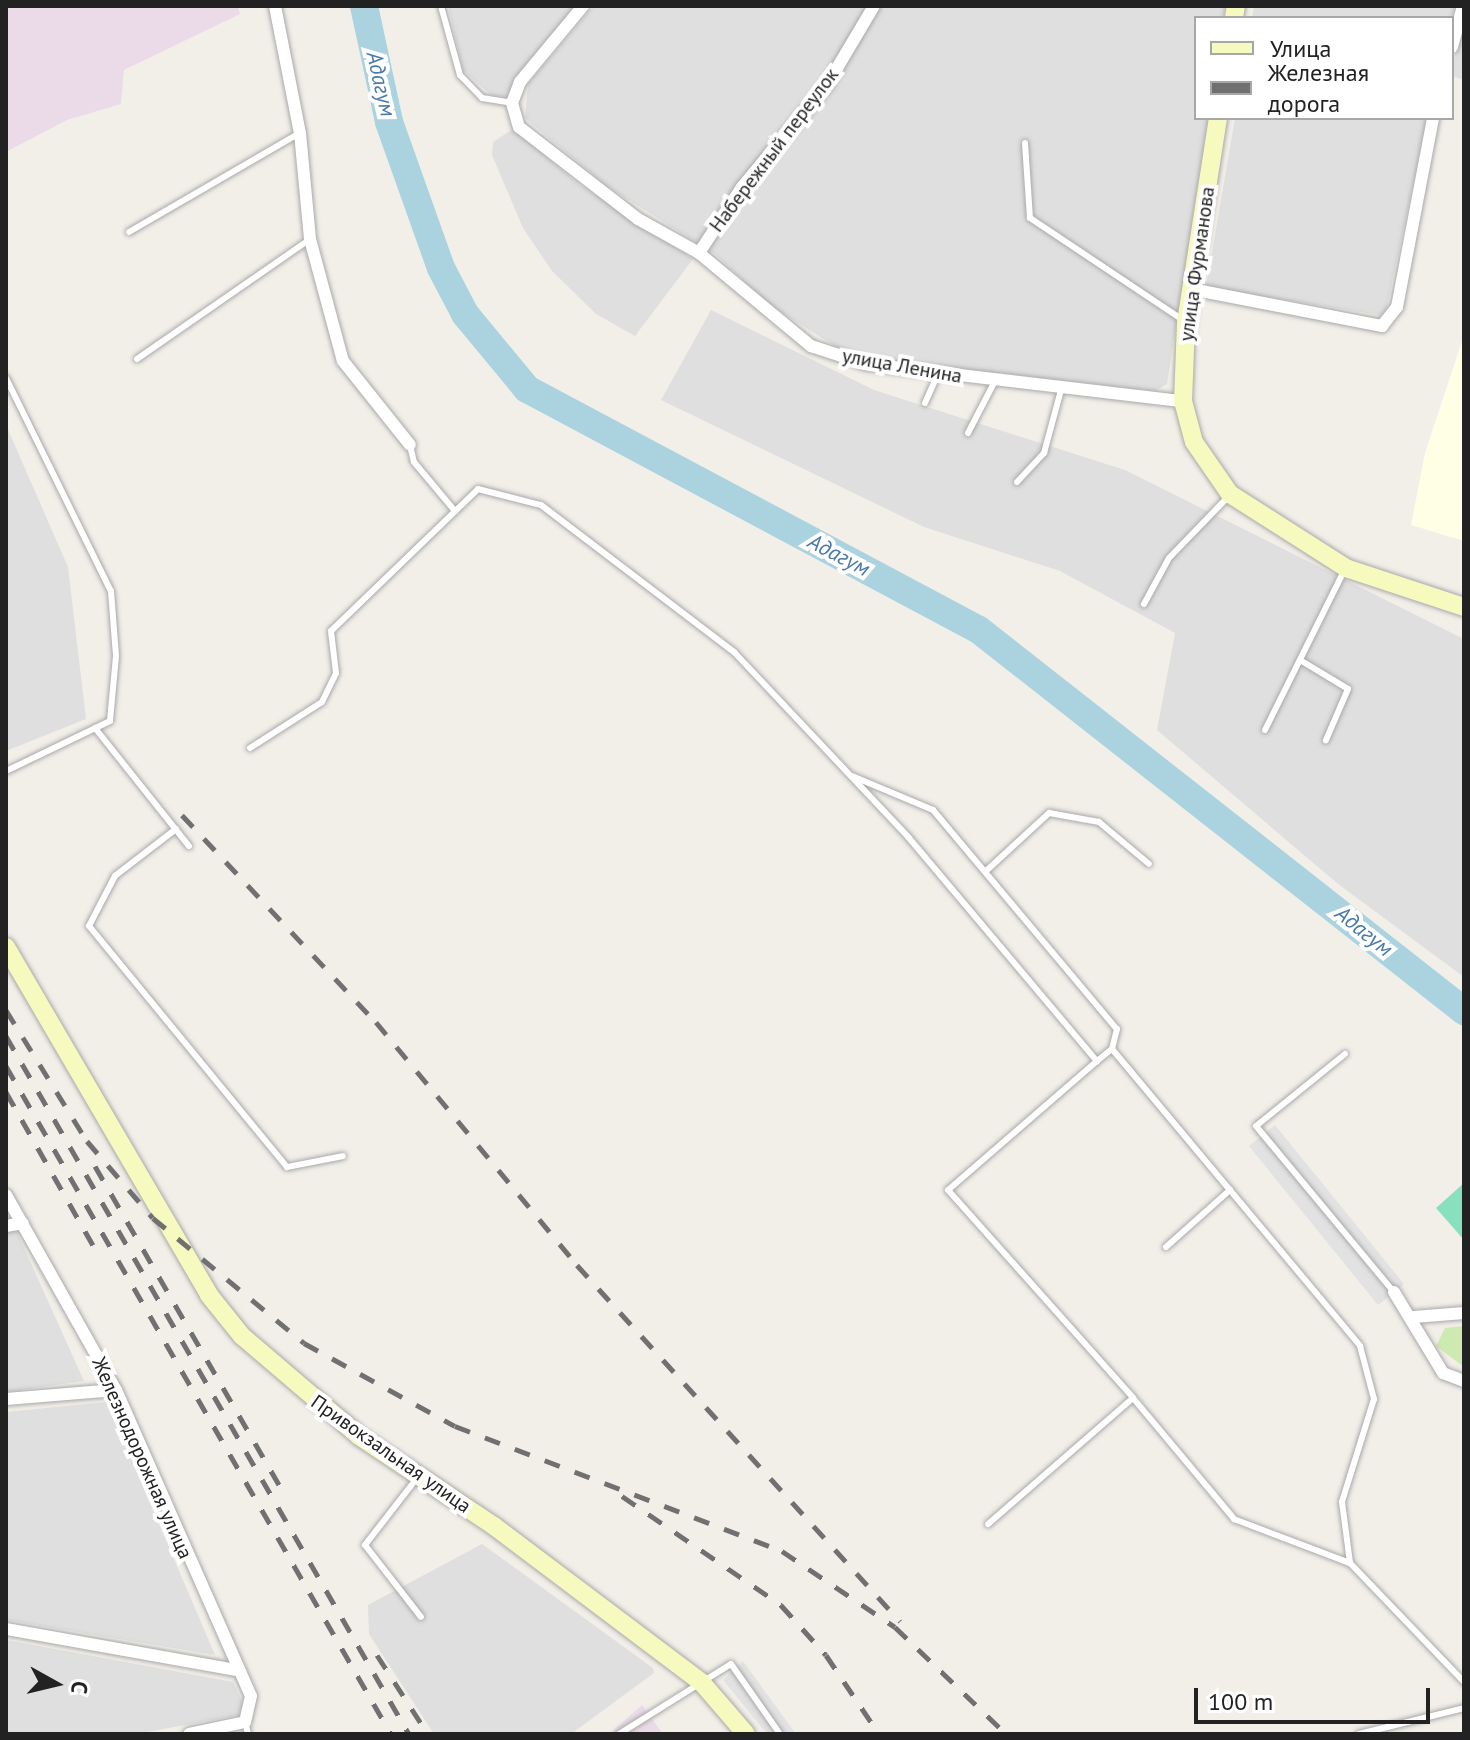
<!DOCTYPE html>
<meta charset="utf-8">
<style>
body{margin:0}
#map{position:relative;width:1470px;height:1740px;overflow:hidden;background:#f2efe9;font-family:"PT Sans",sans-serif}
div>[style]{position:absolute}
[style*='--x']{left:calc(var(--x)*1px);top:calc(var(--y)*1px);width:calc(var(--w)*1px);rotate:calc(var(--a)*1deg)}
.residential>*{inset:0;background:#e0dfdf}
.industrial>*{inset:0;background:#ebdbe8}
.education>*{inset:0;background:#ffffe5}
.grass>*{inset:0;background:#cdebb0}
.pitch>*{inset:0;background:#88e0be}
.parking>*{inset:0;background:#e2e2e2}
.river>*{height:28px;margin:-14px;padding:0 14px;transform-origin:14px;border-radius:14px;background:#aad3df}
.roads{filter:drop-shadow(0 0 2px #a9a9a9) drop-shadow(0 0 2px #a9a9a9)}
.lane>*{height:6px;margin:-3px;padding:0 3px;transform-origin:3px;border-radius:3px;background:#fff}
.street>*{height:12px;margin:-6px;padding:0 6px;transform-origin:6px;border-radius:6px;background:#fff}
.secondary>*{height:18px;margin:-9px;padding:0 9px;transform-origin:9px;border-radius:9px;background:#f7fabf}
.rail>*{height:5px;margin-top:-2.5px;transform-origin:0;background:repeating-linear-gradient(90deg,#707070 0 16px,transparent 0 32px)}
span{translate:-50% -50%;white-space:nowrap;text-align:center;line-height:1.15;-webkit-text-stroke:8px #fff;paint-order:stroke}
.street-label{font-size:20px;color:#222}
.water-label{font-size:22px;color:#4a7aab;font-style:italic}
.frame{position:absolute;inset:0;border:8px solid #222;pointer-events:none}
.legend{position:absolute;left:1194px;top:16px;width:260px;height:104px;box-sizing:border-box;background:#fff;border:2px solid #a7a7a7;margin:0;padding:10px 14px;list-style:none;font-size:24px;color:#222}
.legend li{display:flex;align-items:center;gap:16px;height:40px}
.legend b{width:40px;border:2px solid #a7a7a7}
.north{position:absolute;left:16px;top:1644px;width:80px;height:80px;-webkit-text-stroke:6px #fff;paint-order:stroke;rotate:98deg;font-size:22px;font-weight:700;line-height:32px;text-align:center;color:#222}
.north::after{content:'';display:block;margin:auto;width:28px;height:36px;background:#222;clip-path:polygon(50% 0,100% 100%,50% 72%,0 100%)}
.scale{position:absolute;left:1194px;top:1688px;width:236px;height:36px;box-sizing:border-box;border:4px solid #222;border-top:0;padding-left:10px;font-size:24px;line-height:28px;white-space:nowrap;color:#222;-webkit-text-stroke:6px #fff;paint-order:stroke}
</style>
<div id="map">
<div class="residential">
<div style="clip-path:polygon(448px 6px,576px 6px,508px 97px,491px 95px,463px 70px)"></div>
<div style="clip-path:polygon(594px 6px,1225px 6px,1223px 18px,1196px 18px,1196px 118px,1208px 118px,1167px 384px,1155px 391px,870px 358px,838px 348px,770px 305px,715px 254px,608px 187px,525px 118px,528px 84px)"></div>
<div style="clip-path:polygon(1254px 6px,1455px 6px,1451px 18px,1252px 18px)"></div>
<div style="clip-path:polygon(1464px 21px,1464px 80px,1452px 76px,1452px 66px)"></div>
<div style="clip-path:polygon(1235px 118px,1427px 118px,1385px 316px,1206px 287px)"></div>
<div style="clip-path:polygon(513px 129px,580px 185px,693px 259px,635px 336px,596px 314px,552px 271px,523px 228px,492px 155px,493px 142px)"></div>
<div style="clip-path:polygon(711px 310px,874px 390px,1125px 470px,1464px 639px,1464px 977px,1338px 884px,1157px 730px,1175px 633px,1060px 571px,924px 527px,661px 400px)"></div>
<div style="clip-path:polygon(6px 425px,68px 567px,86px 719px,6px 751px)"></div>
<div style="clip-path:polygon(16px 1230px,84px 1381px,6px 1392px,6px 1232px)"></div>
<div style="clip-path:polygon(107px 1402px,215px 1655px,6px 1620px,6px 1412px)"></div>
<div style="clip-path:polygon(482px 1544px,653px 1668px,654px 1673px,571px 1734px,434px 1734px,369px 1634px,368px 1605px)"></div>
<div style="clip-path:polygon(6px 1640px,233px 1682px,243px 1703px,238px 1715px,137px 1734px,6px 1734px)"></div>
</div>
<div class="industrial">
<div style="clip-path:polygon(6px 6px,238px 6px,240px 14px,124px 70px,121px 104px,67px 120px,6px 152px)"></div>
<div style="clip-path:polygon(642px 1705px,663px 1734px,609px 1734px)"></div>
</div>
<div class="education">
<div style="clip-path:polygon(1464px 335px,1464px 541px,1411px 525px,1425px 453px)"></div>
</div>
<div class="grass">
<div style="clip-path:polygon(1464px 1326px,1464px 1367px,1436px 1346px,1445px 1328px)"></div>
</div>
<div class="pitch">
<div style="clip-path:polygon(1464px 1183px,1464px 1240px,1436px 1208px)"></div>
</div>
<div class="parking">
<div style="clip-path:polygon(1275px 1125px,1404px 1284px,1378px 1305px,1249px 1146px)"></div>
<div style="clip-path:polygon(743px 1661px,796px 1734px,767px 1734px,723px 1680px)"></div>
</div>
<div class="river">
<div style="--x:364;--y:6;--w:119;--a:77.8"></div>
<div style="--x:389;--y:122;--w:155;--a:70.4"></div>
<div style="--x:441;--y:268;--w:52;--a:62.4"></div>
<div style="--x:465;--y:314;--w:97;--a:50.4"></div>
<div style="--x:527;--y:389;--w:512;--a:28.07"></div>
<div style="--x:979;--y:630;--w:617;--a:38.15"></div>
</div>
<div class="roads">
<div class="lane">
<div style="--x:441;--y:6;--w:72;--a:74.6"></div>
<div style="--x:460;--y:75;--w:32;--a:46"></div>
<div style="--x:482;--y:98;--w:30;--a:9"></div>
<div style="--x:1025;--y:143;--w:75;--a:86.2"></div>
<div style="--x:1030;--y:218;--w:184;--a:33.7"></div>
<div style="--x:129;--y:232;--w:198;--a:-30.1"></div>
<div style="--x:137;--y:359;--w:211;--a:-34.7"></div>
<div style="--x:6;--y:378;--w:237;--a:63.8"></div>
<div style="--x:111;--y:591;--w:65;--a:85.6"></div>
<div style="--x:116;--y:656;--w:65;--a:95.3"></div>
<div style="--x:110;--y:721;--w:115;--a:154.3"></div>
<div style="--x:925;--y:403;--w:32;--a:-66"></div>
<div style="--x:968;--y:433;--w:59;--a:-62.6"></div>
<div style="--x:410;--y:445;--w:17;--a:77"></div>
<div style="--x:414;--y:462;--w:64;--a:50.1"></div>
<div style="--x:1017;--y:482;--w:40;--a:-47"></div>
<div style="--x:1044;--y:453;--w:65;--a:-74.9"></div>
<div style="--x:1144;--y:604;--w:52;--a:-61.5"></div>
<div style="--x:1169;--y:558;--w:85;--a:-46"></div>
<div style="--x:1300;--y:660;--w:56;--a:31.1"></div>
<div style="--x:1348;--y:689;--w:56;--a:113.3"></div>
<div style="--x:95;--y:728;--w:151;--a:51.5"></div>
<div style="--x:1265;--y:730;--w:178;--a:-63.6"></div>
<div style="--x:250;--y:748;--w:85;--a:-32.6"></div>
<div style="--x:322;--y:702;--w:32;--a:-64"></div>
<div style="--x:336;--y:673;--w:42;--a:-96.8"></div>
<div style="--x:331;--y:631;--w:204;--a:-44"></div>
<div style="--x:478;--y:489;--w:65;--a:14.3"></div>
<div style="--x:541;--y:505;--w:243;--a:37.3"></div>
<div style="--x:734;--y:652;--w:255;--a:46.7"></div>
<div style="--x:909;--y:838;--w:292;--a:49.9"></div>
<div style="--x:1097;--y:1061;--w:197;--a:139.1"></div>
<div style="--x:948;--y:1190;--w:278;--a:48.3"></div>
<div style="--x:1133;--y:1398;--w:192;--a:139"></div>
<div style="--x:852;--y:776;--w:88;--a:22.8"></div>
<div style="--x:933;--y:810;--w:286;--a:50"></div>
<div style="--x:1117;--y:1029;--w:21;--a:104"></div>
<div style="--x:176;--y:829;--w:77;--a:142.4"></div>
<div style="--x:115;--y:876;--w:56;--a:117.5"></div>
<div style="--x:89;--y:926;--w:312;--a:50.6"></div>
<div style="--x:287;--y:1167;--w:57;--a:-11.1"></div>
<div style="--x:986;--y:871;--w:86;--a:-42.6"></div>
<div style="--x:1049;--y:813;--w:51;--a:10.2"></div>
<div style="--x:1099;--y:822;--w:65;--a:40"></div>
<div style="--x:1345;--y:1054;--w:114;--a:141"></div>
<div style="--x:1256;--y:1126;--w:216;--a:50.3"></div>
<div style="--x:1097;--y:1061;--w:19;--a:-39"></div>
<div style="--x:1112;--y:1049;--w:387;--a:50.1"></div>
<div style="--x:1360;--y:1346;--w:55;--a:75.2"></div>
<div style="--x:1374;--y:1399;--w:108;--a:107.3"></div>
<div style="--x:1342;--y:1502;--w:62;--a:82.5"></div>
<div style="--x:1350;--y:1563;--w:165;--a:46.2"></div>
<div style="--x:1166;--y:1247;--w:86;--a:-41.7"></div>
<div style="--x:1133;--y:1398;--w:158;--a:50.1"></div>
<div style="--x:1234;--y:1519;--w:124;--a:20.8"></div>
<div style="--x:417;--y:1478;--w:85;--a:127.8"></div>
<div style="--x:365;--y:1545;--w:91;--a:52.1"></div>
<div style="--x:245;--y:1722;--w:12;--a:76"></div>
<div style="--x:619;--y:1734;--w:132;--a:-32"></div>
<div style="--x:731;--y:1664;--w:85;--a:55"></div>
<div style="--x:1359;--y:1734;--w:108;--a:-13.9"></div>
</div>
<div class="street">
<div style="--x:275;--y:6;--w:129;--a:78.9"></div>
<div style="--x:300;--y:133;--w:106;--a:84.6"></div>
<div style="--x:310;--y:239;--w:126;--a:74.9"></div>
<div style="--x:343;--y:361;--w:107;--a:51.4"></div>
<div style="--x:583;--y:6;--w:99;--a:129.7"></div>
<div style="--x:520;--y:82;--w:22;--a:111"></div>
<div style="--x:512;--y:103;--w:25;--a:74"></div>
<div style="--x:519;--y:127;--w:150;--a:37.7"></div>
<div style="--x:638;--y:219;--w:70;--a:29.1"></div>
<div style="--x:699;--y:253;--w:146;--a:39.7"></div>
<div style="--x:811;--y:346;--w:58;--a:18.1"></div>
<div style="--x:866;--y:364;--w:319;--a:6.7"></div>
<div style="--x:1452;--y:47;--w:42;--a:-75"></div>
<div style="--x:699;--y:253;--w:79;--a:-56.9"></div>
<div style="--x:742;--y:187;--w:133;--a:-50.2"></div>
<div style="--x:827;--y:85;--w:92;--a:-59.3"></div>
<div style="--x:1191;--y:289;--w:195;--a:11"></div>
<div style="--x:1382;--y:326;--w:24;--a:-52"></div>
<div style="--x:1397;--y:307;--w:192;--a:-79.2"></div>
<div style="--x:6;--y:1195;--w:224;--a:60.6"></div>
<div style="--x:116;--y:1390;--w:334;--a:66.2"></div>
<div style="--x:251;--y:1696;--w:27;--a:103"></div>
<div style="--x:245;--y:1722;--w:57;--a:167.9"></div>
<div style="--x:6;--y:1226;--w:17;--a:-10"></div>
<div style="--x:1394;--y:1292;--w:95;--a:58.8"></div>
<div style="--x:1443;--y:1373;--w:22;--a:21"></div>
<div style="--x:1414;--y:1317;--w:50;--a:-4.6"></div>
<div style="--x:6;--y:1399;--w:110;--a:-4.7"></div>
<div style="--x:6;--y:1629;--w:234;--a:10.1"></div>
</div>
<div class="secondary">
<div style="--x:1234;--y:18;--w:12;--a:-81"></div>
<div style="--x:1218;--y:118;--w:207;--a:98.9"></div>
<div style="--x:1186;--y:323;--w:78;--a:92.2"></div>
<div style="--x:1183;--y:401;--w:42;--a:75"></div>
<div style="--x:1194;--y:442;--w:63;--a:55.3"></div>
<div style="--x:1230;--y:494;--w:138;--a:32.5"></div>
<div style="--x:1346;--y:568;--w:124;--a:18.3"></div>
<div style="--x:6;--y:947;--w:403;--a:59.7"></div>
<div style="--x:209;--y:1295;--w:53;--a:51.2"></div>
<div style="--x:242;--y:1336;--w:154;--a:40.5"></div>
<div style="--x:359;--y:1436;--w:162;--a:33.7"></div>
<div style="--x:494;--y:1526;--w:261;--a:37"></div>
<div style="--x:702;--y:1683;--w:67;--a:49.2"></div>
</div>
</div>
<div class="rail">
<div style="--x:182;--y:815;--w:284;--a:46.9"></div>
<div style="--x:376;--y:1022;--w:315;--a:50.4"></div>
<div style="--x:577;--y:1265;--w:481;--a:47.8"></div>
<div style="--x:6;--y:1010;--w:154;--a:58.3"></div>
<div style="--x:87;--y:1141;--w:101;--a:49.4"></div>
<div style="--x:153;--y:1218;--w:196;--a:39.6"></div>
<div style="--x:304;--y:1343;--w:172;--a:28.8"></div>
<div style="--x:455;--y:1426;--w:350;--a:20.9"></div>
<div style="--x:782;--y:1551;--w:136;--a:33.9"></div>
<div style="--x:895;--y:1627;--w:154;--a:43.9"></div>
<div style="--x:6;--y:1036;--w:806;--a:60"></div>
<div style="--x:6;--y:1066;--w:771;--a:60.04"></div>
<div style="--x:6;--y:1092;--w:176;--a:60.4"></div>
<div style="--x:95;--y:1166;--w:380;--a:60"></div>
<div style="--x:622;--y:1496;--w:193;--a:34.4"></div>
<div style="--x:781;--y:1605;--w:67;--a:48"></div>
<div style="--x:826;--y:1655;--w:95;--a:56.1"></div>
<div style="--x:377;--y:1655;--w:94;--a:57.2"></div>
</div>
<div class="street-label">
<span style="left:774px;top:150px;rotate:-53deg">Набережный переулок</span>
<span style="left:1197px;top:264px;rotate:-82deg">улица Фурманова</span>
<span style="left:902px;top:366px;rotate:10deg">улица Ленина</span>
<span style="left:391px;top:1454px;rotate:35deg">Привокзальная улица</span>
<span style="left:142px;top:1458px;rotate:66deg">Железнодорожная улица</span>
</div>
<div class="water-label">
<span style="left:381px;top:84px;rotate:77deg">Адагум</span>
<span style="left:839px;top:555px;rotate:28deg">Адагум</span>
<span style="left:1364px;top:931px;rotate:39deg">Адагум</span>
</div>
<div class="frame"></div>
<ul class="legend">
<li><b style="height:10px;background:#f7fabf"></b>Улица</li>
<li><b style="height:10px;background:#707070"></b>Железная дорога</li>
</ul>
<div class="north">С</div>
<div class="scale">100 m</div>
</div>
